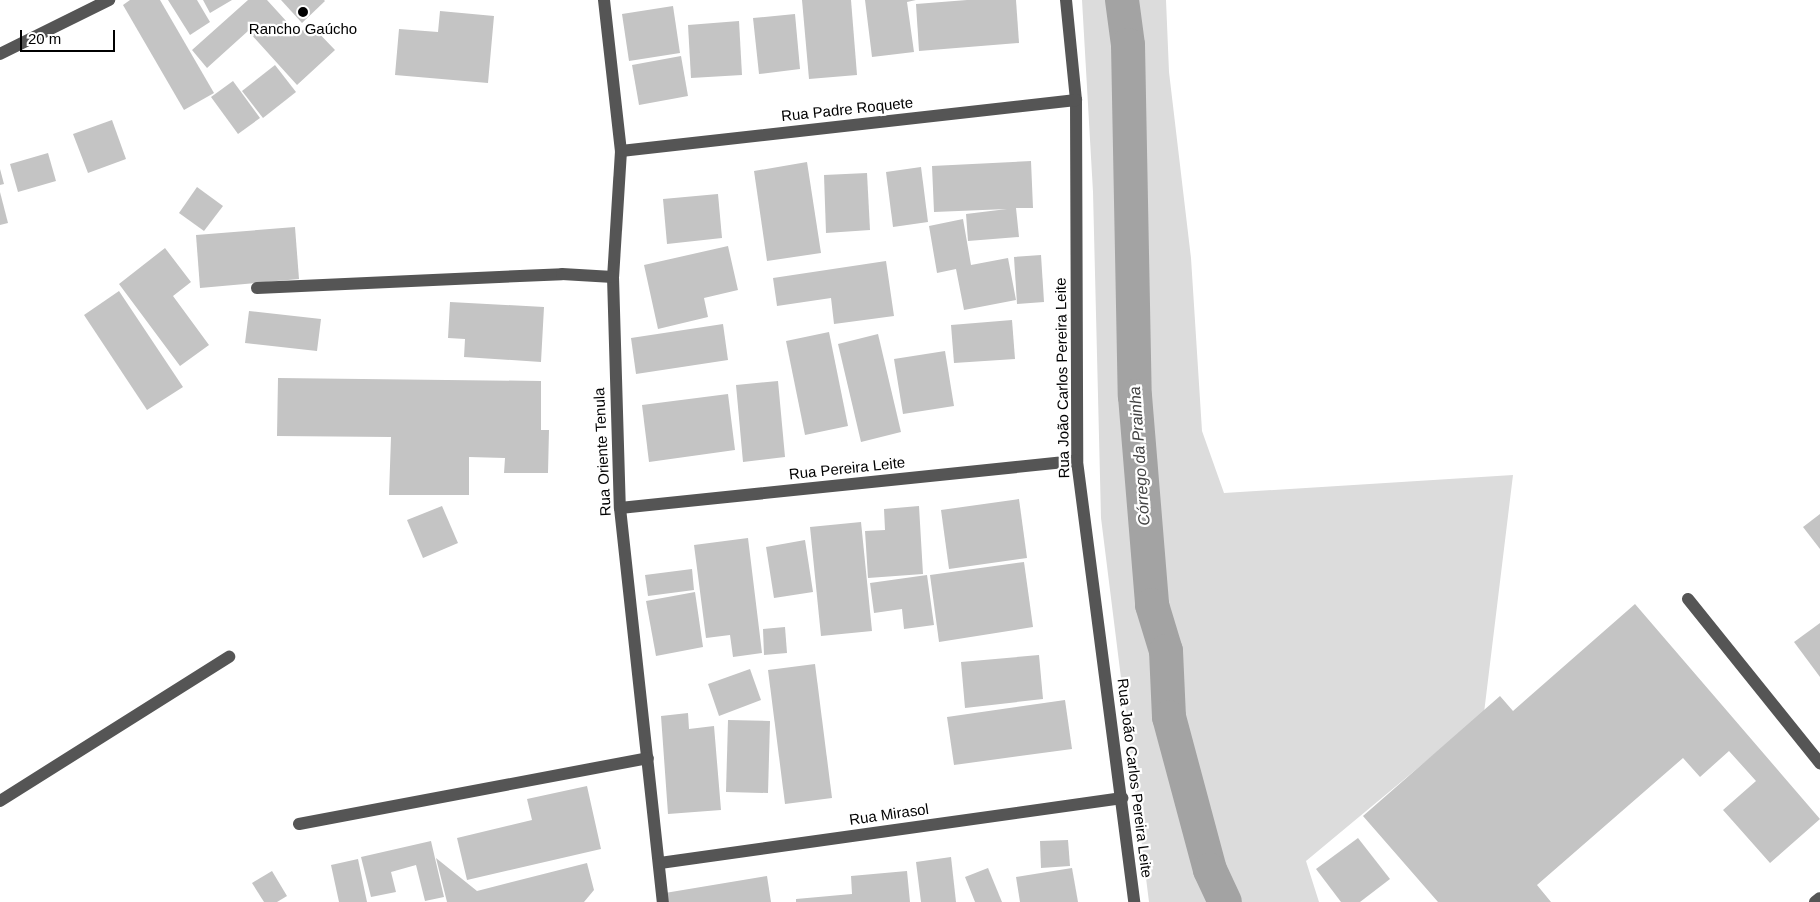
<!DOCTYPE html>
<meta charset="utf-8">
<style>
body{margin:0}
#map{position:relative;width:1820px;height:902px;overflow:hidden;background:#fff;font-family:Helvetica,sans-serif}
div>[style]{position:absolute}
[style*='--x']{left:calc(var(--x)*1px);top:calc(var(--y)*1px);width:calc(var(--w)*1px);rotate:calc(var(--a)*1deg)}
.green>*{inset:0;background:#dcdcdc}
.canal>*{height:34px;margin:-17px;padding:0 17px;transform-origin:17px;border-radius:17px;background:#a3a3a3}
.building>*{inset:0;background:#c4c4c4}
.minor>*{height:12px;margin:-6px;padding:0 6px;transform-origin:6px;border-radius:6px;background:#555}
.dots>*{width:14px;height:14px;translate:-50% -50%;box-sizing:border-box;border:2px solid #fff;border-radius:50%}
span{translate:-50% -50%;white-space:nowrap;text-align:center;line-height:1.15;-webkit-text-stroke:4.5px #fff;paint-order:stroke}
.poi-label{font-size:15px;color:#000}
.street-label{font-size:15px;color:#000}
.water-label{font-size:16px;color:#444;font-style:italic}
.scale{position:absolute;left:20px;top:30px;width:95px;height:22px;box-sizing:border-box;border:2px solid #000;border-top:0;padding-left:6px;font-size:15px;line-height:18px;white-space:nowrap;color:#000;-webkit-text-stroke:4px #fff;paint-order:stroke}
</style>
<div id="map">
<div class="green">
<div style="clip-path:polygon(1082px 0,1166px 0,1169px 72px,1191px 258px,1202px 431px,1224px 493px,1513px 475px,1484px 713px,1306px 861px,1319px 902px,1149px 902px,1101px 518px,1093px 192px)"></div>
</div>
<div class="canal">
<div style="--x:1122;--y:0;--w:45;--a:82.4"></div>
<div style="--x:1128;--y:45;--w:351;--a:88.9"></div>
<div style="--x:1135;--y:396;--w:210;--a:85.3"></div>
<div style="--x:1152;--y:605;--w:48;--a:73.1"></div>
<div style="--x:1166;--y:651;--w:66;--a:87.4"></div>
<div style="--x:1169;--y:717;--w:158;--a:75"></div>
<div style="--x:1210;--y:870;--w:35;--a:65"></div>
</div>
<div class="building">
<div style="clip-path:polygon(130px 0,160px 0,214px 93px,184px 110px,123px 5px)"></div>
<div style="clip-path:polygon(168px 0,197px 0,210px 22px,190px 35px)"></div>
<div style="clip-path:polygon(203px 0,232px 0,210px 13px)"></div>
<div style="clip-path:polygon(248px 0,267px 0,298px 34px,310px 24px,335px 50px,297px 85px,248px 31px,207px 68px,192px 50px)"></div>
<div style="clip-path:polygon(281px 0,324px 0,325px 1px,302px 23px)"></div>
<div style="clip-path:polygon(802px 0,851px 0,857px 75px,809px 79px)"></div>
<div style="clip-path:polygon(865px 0,916px 0,907px 2px,914px 52px,872px 57px)"></div>
<div style="clip-path:polygon(967px 0,1016px 0,1019px 43px,919px 51px,916px 4px)"></div>
<div style="clip-path:polygon(673px 6px,680px 53px,629px 61px,622px 14px)"></div>
<div style="clip-path:polygon(440px 11px,494px 16px,488px 83px,395px 75px,399px 29px,438px 32px)"></div>
<div style="clip-path:polygon(795px 14px,800px 69px,759px 74px,753px 18px)"></div>
<div style="clip-path:polygon(739px 21px,742px 75px,691px 78px,688px 25px)"></div>
<div style="clip-path:polygon(681px 56px,688px 96px,639px 105px,632px 65px)"></div>
<div style="clip-path:polygon(275px 65px,296px 92px,263px 118px,242px 91px)"></div>
<div style="clip-path:polygon(233px 81px,260px 118px,238px 134px,211px 97px)"></div>
<div style="clip-path:polygon(112px 120px,126px 159px,88px 173px,73px 134px)"></div>
<div style="clip-path:polygon(48px 153px,56px 181px,18px 192px,10px 164px)"></div>
<div style="clip-path:polygon(1031px 161px,1033px 208px,1016px 208px,1019px 237px,968px 241px,966px 214px,1007px 209px,934px 212px,932px 166px)"></div>
<div style="clip-path:polygon(807px 162px,821px 253px,767px 261px,754px 171px)"></div>
<div style="clip-path:polygon(921px 167px,928px 222px,893px 227px,886px 172px)"></div>
<div style="clip-path:polygon(0 169px,4px 184px,0 185px)"></div>
<div style="clip-path:polygon(867px 173px,870px 230px,826px 233px,824px 175px)"></div>
<div style="clip-path:polygon(197px 187px,223px 206px,204px 231px,179px 213px)"></div>
<div style="clip-path:polygon(0 192px,8px 223px,0 225px)"></div>
<div style="clip-path:polygon(718px 194px,722px 238px,667px 244px,663px 199px)"></div>
<div style="clip-path:polygon(963px 219px,971px 265px,1008px 258px,1016px 300px,964px 310px,956px 269px,937px 273px,929px 226px)"></div>
<div style="clip-path:polygon(295px 227px,299px 279px,200px 288px,196px 235px)"></div>
<div style="clip-path:polygon(728px 246px,738px 290px,704px 298px,708px 317px,658px 329px,644px 265px)"></div>
<div style="clip-path:polygon(165px 248px,191px 282px,173px 296px,209px 345px,180px 366px,119px 284px)"></div>
<div style="clip-path:polygon(1041px 255px,1044px 302px,1017px 304px,1014px 257px)"></div>
<div style="clip-path:polygon(886px 261px,894px 316px,834px 324px,831px 298px,777px 306px,773px 278px)"></div>
<div style="clip-path:polygon(119px 291px,183px 387px,147px 410px,84px 315px)"></div>
<div style="clip-path:polygon(450px 302px,544px 307px,541px 362px,464px 357px,465px 339px,448px 338px)"></div>
<div style="clip-path:polygon(249px 311px,321px 319px,317px 351px,245px 343px)"></div>
<div style="clip-path:polygon(1012px 320px,1015px 359px,954px 363px,951px 325px)"></div>
<div style="clip-path:polygon(723px 324px,728px 360px,636px 374px,631px 338px)"></div>
<div style="clip-path:polygon(829px 332px,848px 426px,805px 435px,786px 341px)"></div>
<div style="clip-path:polygon(878px 334px,901px 432px,861px 442px,838px 344px)"></div>
<div style="clip-path:polygon(945px 351px,954px 406px,903px 414px,894px 359px)"></div>
<div style="clip-path:polygon(278px 378px,541px 381px,541px 430px,549px 430px,548px 473px,504px 473px,505px 458px,469px 457px,469px 495px,389px 495px,391px 437px,277px 436px)"></div>
<div style="clip-path:polygon(778px 381px,785px 457px,743px 462px,736px 385px)"></div>
<div style="clip-path:polygon(728px 394px,735px 450px,649px 462px,642px 405px)"></div>
<div style="clip-path:polygon(1019px 499px,1027px 558px,949px 569px,941px 510px)"></div>
<div style="clip-path:polygon(442px 506px,458px 543px,423px 558px,407px 520px)"></div>
<div style="clip-path:polygon(919px 506px,923px 574px,868px 578px,865px 531px,885px 530px,884px 509px)"></div>
<div style="clip-path:polygon(1820px 514px,1820px 549px,1803px 527px)"></div>
<div style="clip-path:polygon(861px 522px,872px 631px,821px 636px,810px 527px)"></div>
<div style="clip-path:polygon(748px 538px,762px 653px,733px 657px,730px 635px,706px 638px,694px 545px)"></div>
<div style="clip-path:polygon(805px 540px,813px 592px,774px 598px,766px 547px)"></div>
<div style="clip-path:polygon(1024px 562px,1033px 627px,939px 642px,930px 575px)"></div>
<div style="clip-path:polygon(692px 569px,694px 590px,648px 596px,645px 575px)"></div>
<div style="clip-path:polygon(927px 575px,934px 625px,904px 629px,902px 609px,874px 613px,870px 583px)"></div>
<div style="clip-path:polygon(695px 592px,703px 647px,656px 656px,646px 601px)"></div>
<div style="clip-path:polygon(1635px 604px,1820px 819px,1770px 863px,1723px 810px,1756px 781px,1729px 751px,1700px 777px,1683px 758px,1537px 885px,1551px 902px,1438px 902px,1363px 816px,1500px 696px,1513px 711px)"></div>
<div style="clip-path:polygon(1820px 623px,1820px 677px,1794px 642px)"></div>
<div style="clip-path:polygon(785px 627px,787px 653px,764px 655px,763px 629px)"></div>
<div style="clip-path:polygon(1039px 655px,1043px 699px,965px 708px,961px 662px)"></div>
<div style="clip-path:polygon(815px 664px,832px 798px,785px 804px,768px 670px)"></div>
<div style="clip-path:polygon(750px 669px,761px 700px,719px 716px,708px 684px)"></div>
<div style="clip-path:polygon(1065px 700px,1072px 749px,954px 765px,947px 717px)"></div>
<div style="clip-path:polygon(688px 713px,689px 729px,714px 726px,721px 810px,668px 814px,661px 716px)"></div>
<div style="clip-path:polygon(728px 720px,770px 721px,768px 793px,726px 792px)"></div>
<div style="clip-path:polygon(587px 786px,601px 849px,467px 880px,457px 838px,532px 820px,527px 799px)"></div>
<div style="clip-path:polygon(1358px 838px,1390px 879px,1360px 902px,1341px 902px,1316px 869px)"></div>
<div style="clip-path:polygon(1068px 840px,1070px 866px,1041px 868px,1040px 841px)"></div>
<div style="clip-path:polygon(431px 841px,444px 897px,425px 901px,416px 865px,391px 872px,396px 892px,371px 897px,361px 857px)"></div>
<div style="clip-path:polygon(951px 857px,956px 902px,921px 902px,916px 862px)"></div>
<div style="clip-path:polygon(436px 858px,477px 891px,587px 863px,594px 890px,584px 902px,447px 902px)"></div>
<div style="clip-path:polygon(358px 859px,367px 902px,339px 902px,331px 865px)"></div>
<div style="clip-path:polygon(988px 868px,1002px 902px,975px 902px,965px 877px)"></div>
<div style="clip-path:polygon(1072px 868px,1078px 902px,1020px 902px,1016px 877px)"></div>
<div style="clip-path:polygon(272px 871px,287px 896px,277px 902px,264px 902px,252px 883px)"></div>
<div style="clip-path:polygon(907px 871px,910px 902px,796px 902px,796px 899px,852px 894px,851px 876px)"></div>
<div style="clip-path:polygon(767px 876px,771px 902px,666px 902px,665px 893px)"></div>
</div>
<div class="minor">
<div style="--x:604;--y:0;--w:152;--a:83.6"></div>
<div style="--x:621;--y:151;--w:126;--a:93.6"></div>
<div style="--x:613;--y:277;--w:231;--a:88.3"></div>
<div style="--x:620;--y:508;--w:396;--a:83.8"></div>
<div style="--x:1066;--y:0;--w:100;--a:84.3"></div>
<div style="--x:1076;--y:100;--w:361;--a:89.8"></div>
<div style="--x:1077;--y:461;--w:445;--a:82.6"></div>
<div style="--x:0;--y:54;--w:122;--a:-26.4"></div>
<div style="--x:621;--y:151;--w:458;--a:-6.4"></div>
<div style="--x:257;--y:288;--w:305;--a:-2.6"></div>
<div style="--x:562;--y:274;--w:51;--a:3.4"></div>
<div style="--x:620;--y:508;--w:459;--a:-5.9"></div>
<div style="--x:1688;--y:599;--w:211;--a:51.2"></div>
<div style="--x:0;--y:801;--w:271;--a:-32.2"></div>
<div style="--x:299;--y:824;--w:355;--a:-10.7"></div>
<div style="--x:660;--y:863;--w:467;--a:-8"></div>
<div style="--x:1815;--y:902;--w:6;--a:-39"></div>
</div>
<div class="dots">
<div style="left:303px;top:12px;background:#000"></div>
</div>
<div class="poi-label">
<span style="left:303px;top:29px">Rancho Gaúcho</span>
</div>
<div class="street-label">
<span style="left:847px;top:109px;rotate:-6deg">Rua Padre Roquete</span>
<span style="left:1062px;top:378px;rotate:-91deg">Rua João Carlos Pereira Leite</span>
<span style="left:602px;top:452px;rotate:-93deg">Rua Oriente Tenula</span>
<span style="left:847px;top:468px;rotate:-6deg">Rua Pereira Leite</span>
<span style="left:1135px;top:778px;rotate:83deg">Rua João Carlos Pereira Leite</span>
<span style="left:889px;top:814px;rotate:-8deg">Rua Mirasol</span>
</div>
<div class="water-label">
<span style="left:1140px;top:456px;rotate:-94deg">Córrego da Prainha</span>
</div>
<div class="scale">20 m</div>
</div>
